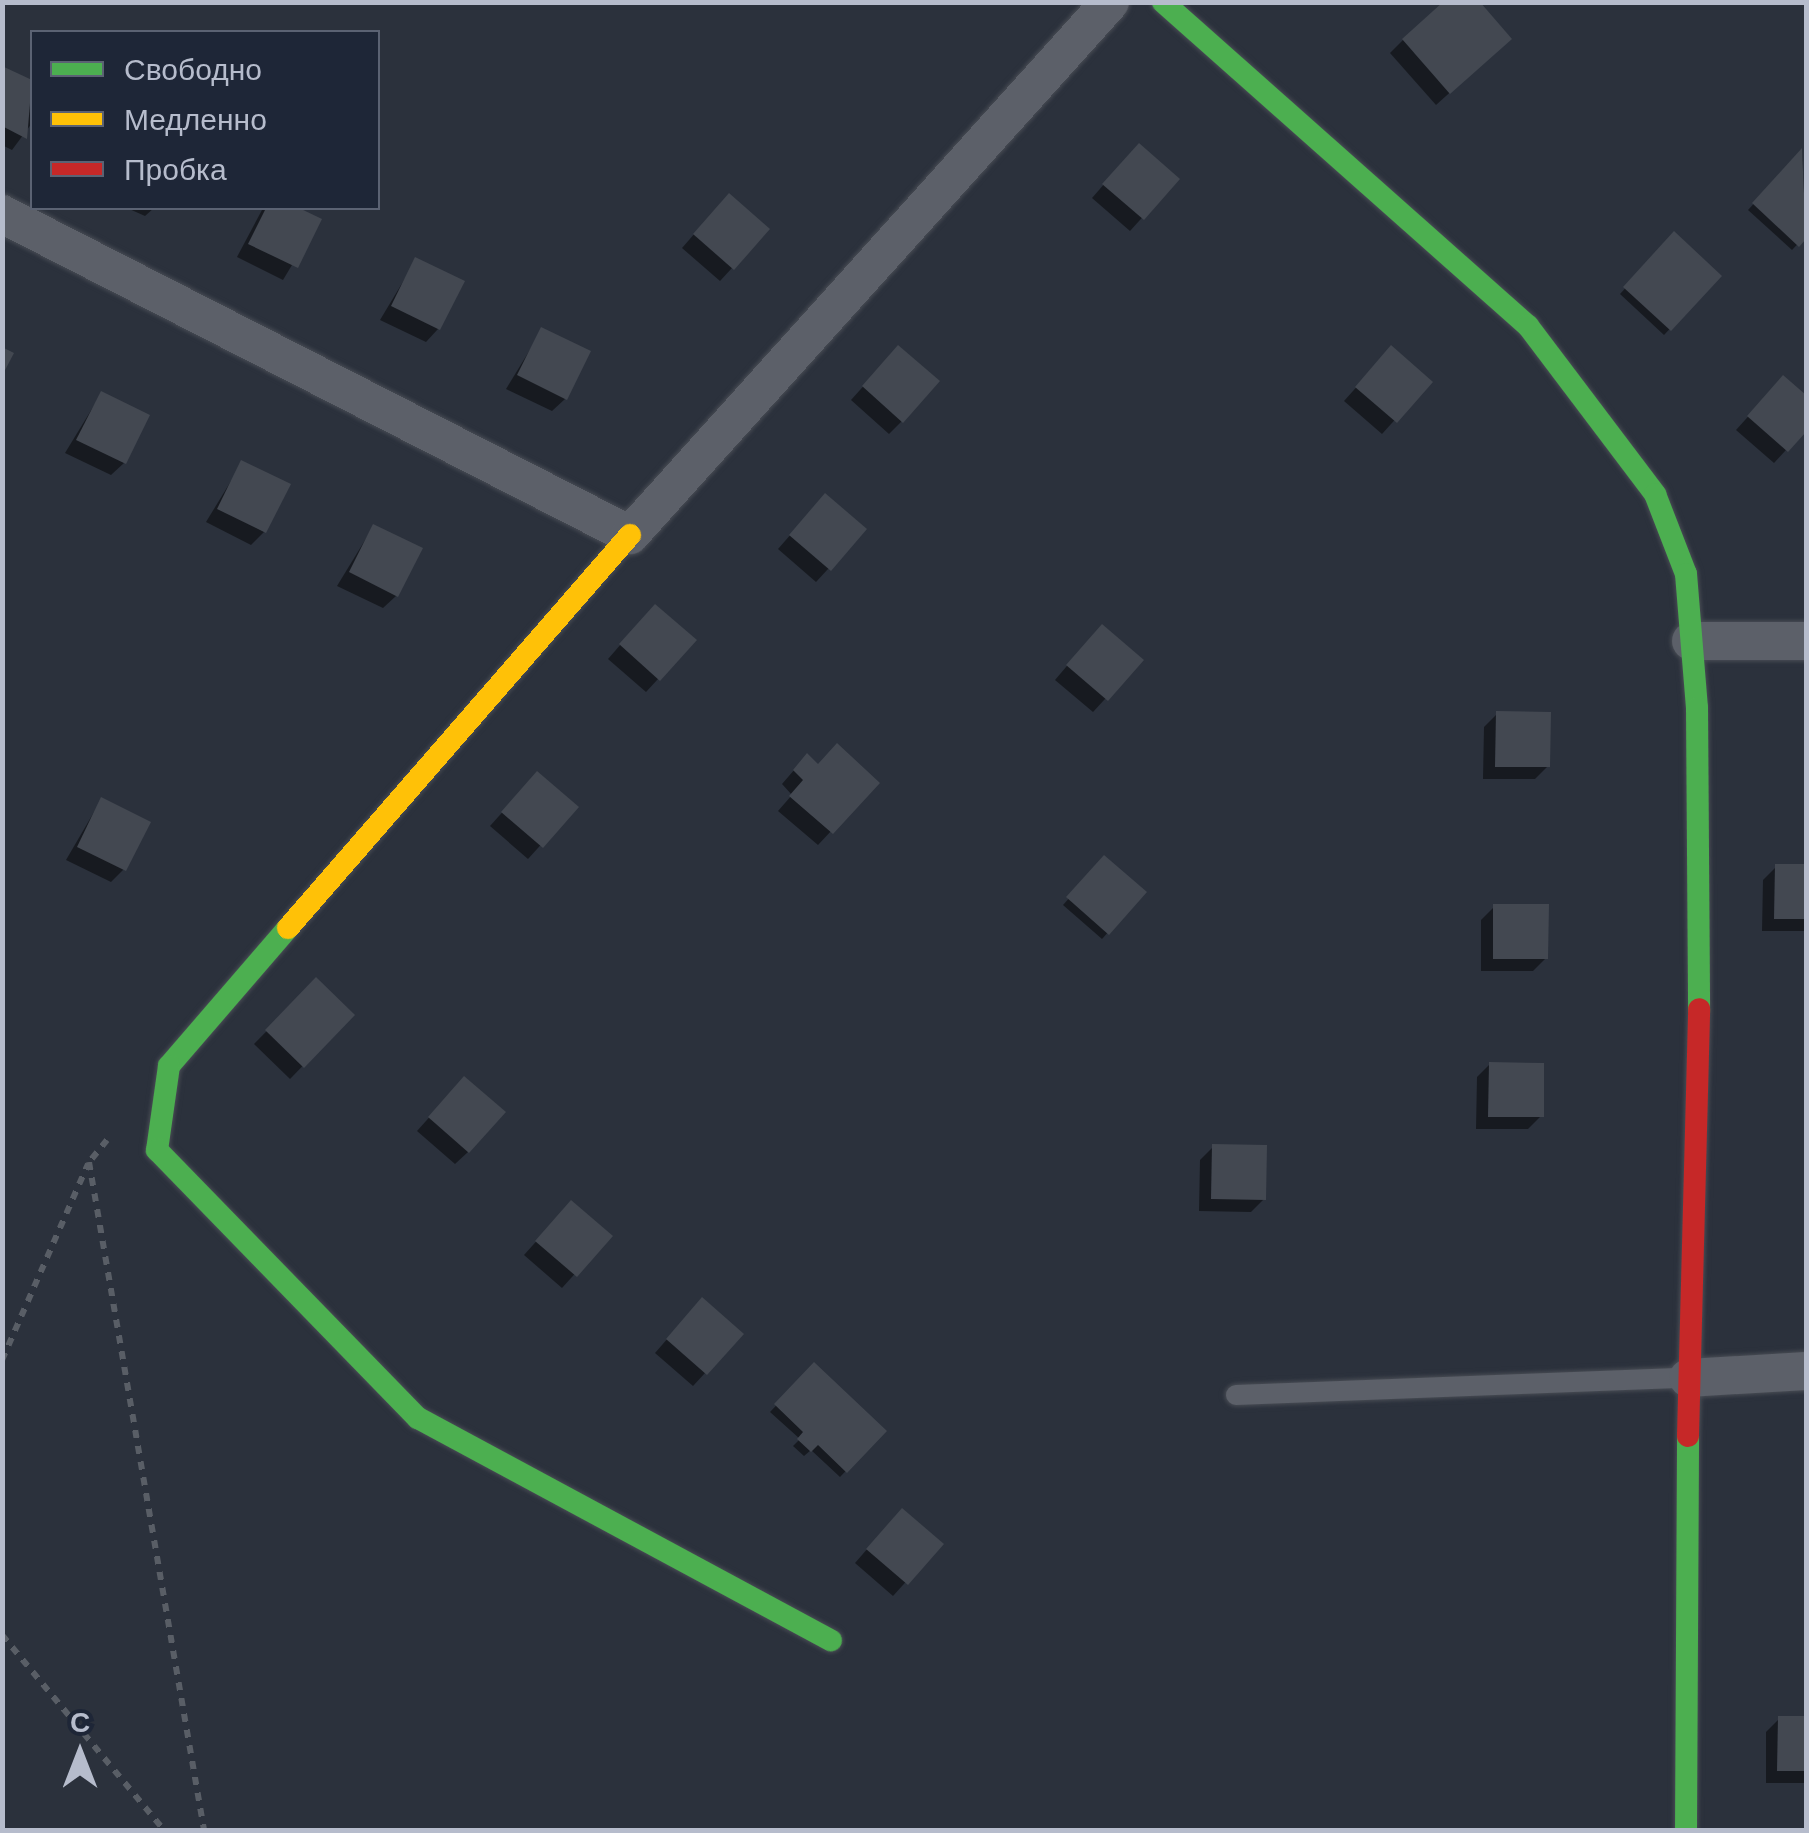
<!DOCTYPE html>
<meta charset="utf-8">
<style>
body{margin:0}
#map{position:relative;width:1809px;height:1833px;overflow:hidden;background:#2b313c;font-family:"Work Sans",sans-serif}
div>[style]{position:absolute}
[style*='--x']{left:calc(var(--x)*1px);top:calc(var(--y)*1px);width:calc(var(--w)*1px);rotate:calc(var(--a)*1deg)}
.shadow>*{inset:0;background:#0007}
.building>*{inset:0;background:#434851}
.path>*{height:6px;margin-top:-3px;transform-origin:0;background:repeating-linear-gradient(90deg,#595e66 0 8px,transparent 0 16px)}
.roads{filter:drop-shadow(0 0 2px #484c54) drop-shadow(0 0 2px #484c54)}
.lane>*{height:20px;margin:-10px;padding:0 10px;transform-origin:10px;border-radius:10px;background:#5c6069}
.street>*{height:38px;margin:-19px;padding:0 19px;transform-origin:19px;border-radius:19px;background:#5c6069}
.fast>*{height:22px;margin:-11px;padding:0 11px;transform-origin:11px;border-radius:11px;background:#4caf50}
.slow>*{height:22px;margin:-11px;padding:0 11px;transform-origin:11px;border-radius:11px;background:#ffc107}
.jam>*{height:22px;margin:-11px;padding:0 11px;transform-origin:11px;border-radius:11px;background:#c62828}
span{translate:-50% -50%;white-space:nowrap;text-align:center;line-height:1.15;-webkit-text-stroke:10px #1e2637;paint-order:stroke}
.frame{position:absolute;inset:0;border:5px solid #b6bccc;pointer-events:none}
.legend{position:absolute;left:30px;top:30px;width:350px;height:180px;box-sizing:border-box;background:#1e2637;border:2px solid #5b6273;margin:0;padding:12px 18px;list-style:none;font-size:30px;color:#b6bccc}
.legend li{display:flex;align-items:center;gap:20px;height:50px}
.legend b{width:50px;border:2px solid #5b6273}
.north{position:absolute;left:30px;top:1703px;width:100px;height:100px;-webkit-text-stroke:8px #1e2637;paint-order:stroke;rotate:0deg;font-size:28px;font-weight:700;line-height:40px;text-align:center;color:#b6bccc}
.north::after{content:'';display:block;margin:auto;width:35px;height:45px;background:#b6bccc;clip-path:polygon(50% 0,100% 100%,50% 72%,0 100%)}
</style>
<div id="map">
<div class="shadow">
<div style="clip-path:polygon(1403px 40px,1496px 51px,1436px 105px,1390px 53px)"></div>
<div style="clip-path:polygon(3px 68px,32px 83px,32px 123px,12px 150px,2px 145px)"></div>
<div style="clip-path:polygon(1802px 151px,1806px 235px,1792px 250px,1748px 210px)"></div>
<div style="clip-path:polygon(1126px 159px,1177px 179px,1130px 231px,1092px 198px)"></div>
<div style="clip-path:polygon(127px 208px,154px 208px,145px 216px)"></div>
<div style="clip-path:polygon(263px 208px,293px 208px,319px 220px,283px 280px,237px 257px)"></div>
<div style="clip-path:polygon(716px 209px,732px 268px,720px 281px,682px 248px)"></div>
<div style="clip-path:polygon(1674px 235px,1719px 276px,1664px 335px,1620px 294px)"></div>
<div style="clip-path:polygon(416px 260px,438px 329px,426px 342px,380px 320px)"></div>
<div style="clip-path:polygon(542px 330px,565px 399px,552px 411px,506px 389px)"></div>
<div style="clip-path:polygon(886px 361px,902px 421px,889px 434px,851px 400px)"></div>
<div style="clip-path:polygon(1379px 362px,1429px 382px,1382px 434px,1344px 401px)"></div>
<div style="clip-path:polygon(1783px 378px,1806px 398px,1806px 428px,1774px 463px,1736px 430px)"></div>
<div style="clip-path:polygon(101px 394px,124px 463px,111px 475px,65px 453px)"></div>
<div style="clip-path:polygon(242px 463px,264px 532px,251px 545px,206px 522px)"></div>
<div style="clip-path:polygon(813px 509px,864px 530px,816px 582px,778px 549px)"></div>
<div style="clip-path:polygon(373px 527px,396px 596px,383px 608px,337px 586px)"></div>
<div style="clip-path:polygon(642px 620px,658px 679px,646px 692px,608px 659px)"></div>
<div style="clip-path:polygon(1089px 640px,1140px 661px,1093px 712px,1055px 680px)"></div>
<div style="clip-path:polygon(1497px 714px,1548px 766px,1535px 779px,1483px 779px,1484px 727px)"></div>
<div style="clip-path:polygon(818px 766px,876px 783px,818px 845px,778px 811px,792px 795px,782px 784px,795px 769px)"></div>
<div style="clip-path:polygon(525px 787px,575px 807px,528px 859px,490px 826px)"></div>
<div style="clip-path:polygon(101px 800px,124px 869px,111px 882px,66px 860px)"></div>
<div style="clip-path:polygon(1105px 858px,1143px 893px,1102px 939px,1063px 905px)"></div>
<div style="clip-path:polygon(1776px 867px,1806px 867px,1806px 931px,1762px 931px,1763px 880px)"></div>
<div style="clip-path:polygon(1494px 907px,1546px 958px,1533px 971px,1481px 971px,1481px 920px)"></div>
<div style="clip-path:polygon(316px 981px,352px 1015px,290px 1079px,254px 1044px)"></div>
<div style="clip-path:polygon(1490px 1064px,1541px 1116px,1528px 1129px,1476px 1129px,1477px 1077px)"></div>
<div style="clip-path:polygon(452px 1092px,468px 1152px,455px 1164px,417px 1131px)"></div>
<div style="clip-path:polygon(1213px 1147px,1264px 1199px,1251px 1212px,1199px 1211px,1200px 1160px)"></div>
<div style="clip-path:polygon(559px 1216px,609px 1236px,562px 1288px,524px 1255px)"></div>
<div style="clip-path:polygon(689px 1314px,705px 1373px,693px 1386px,655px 1353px)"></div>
<div style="clip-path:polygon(814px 1366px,884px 1431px,840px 1477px,811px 1450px,804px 1456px,793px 1446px,800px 1439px,770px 1412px)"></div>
<div style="clip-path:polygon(889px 1524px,940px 1544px,893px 1596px,855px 1563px)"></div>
<div style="clip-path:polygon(1779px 1719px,1806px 1719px,1806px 1783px,1766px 1783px,1766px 1732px)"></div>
</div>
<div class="building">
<div style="clip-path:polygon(1443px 2px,1480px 2px,1512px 39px,1450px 94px,1402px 39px)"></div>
<div style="clip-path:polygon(2px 66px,32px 80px,27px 139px,2px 126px)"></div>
<div style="clip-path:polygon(1139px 143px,1180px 179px,1144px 220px,1102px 184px)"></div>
<div style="clip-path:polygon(1802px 148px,1806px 239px,1799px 247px,1752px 203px)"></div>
<div style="clip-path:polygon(729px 193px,770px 229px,734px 270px,693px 234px)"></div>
<div style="clip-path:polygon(266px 208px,299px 208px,322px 219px,298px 268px,248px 244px)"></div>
<div style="clip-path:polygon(1674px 231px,1722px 276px,1671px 331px,1623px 287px)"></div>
<div style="clip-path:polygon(415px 257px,465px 281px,440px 330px,391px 306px)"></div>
<div style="clip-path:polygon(541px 327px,591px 351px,567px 400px,517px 375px)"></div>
<div style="clip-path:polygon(898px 345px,940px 381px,903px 423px,862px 386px)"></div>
<div style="clip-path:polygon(1391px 345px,1433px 382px,1397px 423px,1355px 387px)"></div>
<div style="clip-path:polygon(2px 347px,14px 353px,2px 376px)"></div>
<div style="clip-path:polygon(1783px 375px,1806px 395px,1806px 432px,1788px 452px,1747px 416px)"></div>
<div style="clip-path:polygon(101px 391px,150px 415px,126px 464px,76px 440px)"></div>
<div style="clip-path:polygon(241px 460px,291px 484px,266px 533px,217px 509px)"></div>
<div style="clip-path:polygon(825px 493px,867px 529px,831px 571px,789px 535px)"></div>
<div style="clip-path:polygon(373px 524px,423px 548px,398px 597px,349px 572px)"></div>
<div style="clip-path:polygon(655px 604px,697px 640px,660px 681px,619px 644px)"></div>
<div style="clip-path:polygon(1102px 624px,1144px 660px,1108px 701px,1066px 665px)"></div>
<div style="clip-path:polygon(1496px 711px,1551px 712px,1550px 767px,1495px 767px)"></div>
<div style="clip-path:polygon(837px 743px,880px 783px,833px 834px,789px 796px,803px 780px,793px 770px,807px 753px,818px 764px)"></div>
<div style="clip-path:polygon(537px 771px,579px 807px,543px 848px,501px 812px)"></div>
<div style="clip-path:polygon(101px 797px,151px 822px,126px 871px,77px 847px)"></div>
<div style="clip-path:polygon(1104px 855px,1147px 892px,1109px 935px,1066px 897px)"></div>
<div style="clip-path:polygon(1775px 864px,1806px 864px,1806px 919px,1774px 919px)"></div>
<div style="clip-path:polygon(1493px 904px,1549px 904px,1548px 959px,1493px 959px)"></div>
<div style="clip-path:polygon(316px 977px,355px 1015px,304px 1068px,265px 1030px)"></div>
<div style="clip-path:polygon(1489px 1062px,1544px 1063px,1544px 1117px,1488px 1117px)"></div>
<div style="clip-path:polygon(464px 1076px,506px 1112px,469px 1153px,428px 1117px)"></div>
<div style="clip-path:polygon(1212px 1144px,1267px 1145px,1266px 1200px,1211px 1199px)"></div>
<div style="clip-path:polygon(571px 1200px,613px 1236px,577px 1277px,535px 1241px)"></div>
<div style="clip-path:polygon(702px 1297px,744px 1334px,707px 1375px,666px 1339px)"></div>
<div style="clip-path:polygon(814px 1362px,887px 1431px,847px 1473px,818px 1445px,811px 1452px,797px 1439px,803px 1432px,774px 1404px)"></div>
<div style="clip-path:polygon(902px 1508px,944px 1544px,908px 1585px,866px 1549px)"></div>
<div style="clip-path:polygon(1778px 1716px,1806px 1716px,1806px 1771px,1777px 1771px)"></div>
</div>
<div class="path">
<div style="--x:107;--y:1140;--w:28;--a:129"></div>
<div style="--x:89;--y:1162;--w:678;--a:80.23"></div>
<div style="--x:2;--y:1360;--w:214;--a:-66.3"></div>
<div style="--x:2;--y:1635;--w:254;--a:50.3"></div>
</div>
<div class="roads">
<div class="lane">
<div style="--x:1236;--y:1395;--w:448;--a:-2.2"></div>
</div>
<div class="street">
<div style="--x:2;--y:214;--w:705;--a:27.07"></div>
<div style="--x:630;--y:535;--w:717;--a:-47.99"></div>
<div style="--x:1691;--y:641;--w:115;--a:0"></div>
<div style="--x:1688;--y:1378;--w:118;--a:-3.4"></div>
</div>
<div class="fast">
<div style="--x:1163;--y:2;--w:488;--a:41.6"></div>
<div style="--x:1528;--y:326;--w:211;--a:52.9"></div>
<div style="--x:1655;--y:494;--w:86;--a:68.8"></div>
<div style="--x:1686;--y:574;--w:134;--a:85.3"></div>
<div style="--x:1697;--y:708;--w:301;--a:89.6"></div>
<div style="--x:288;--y:928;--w:182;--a:130.8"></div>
<div style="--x:169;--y:1066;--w:85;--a:98.1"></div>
<div style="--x:157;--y:1150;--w:374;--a:45.8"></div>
<div style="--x:418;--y:1418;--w:469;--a:28.3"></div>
<div style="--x:1686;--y:1830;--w:394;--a:-89.7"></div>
</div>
<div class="slow">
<div style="--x:288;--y:928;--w:521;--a:-48.97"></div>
</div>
<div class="jam">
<div style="--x:1688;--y:1436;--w:427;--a:-88.5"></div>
</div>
</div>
<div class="frame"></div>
<ul class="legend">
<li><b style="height:12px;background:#4caf50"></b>Свободно</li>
<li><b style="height:12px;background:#ffc107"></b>Медленно</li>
<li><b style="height:12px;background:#c62828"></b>Пробка</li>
</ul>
<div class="north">С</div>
</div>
